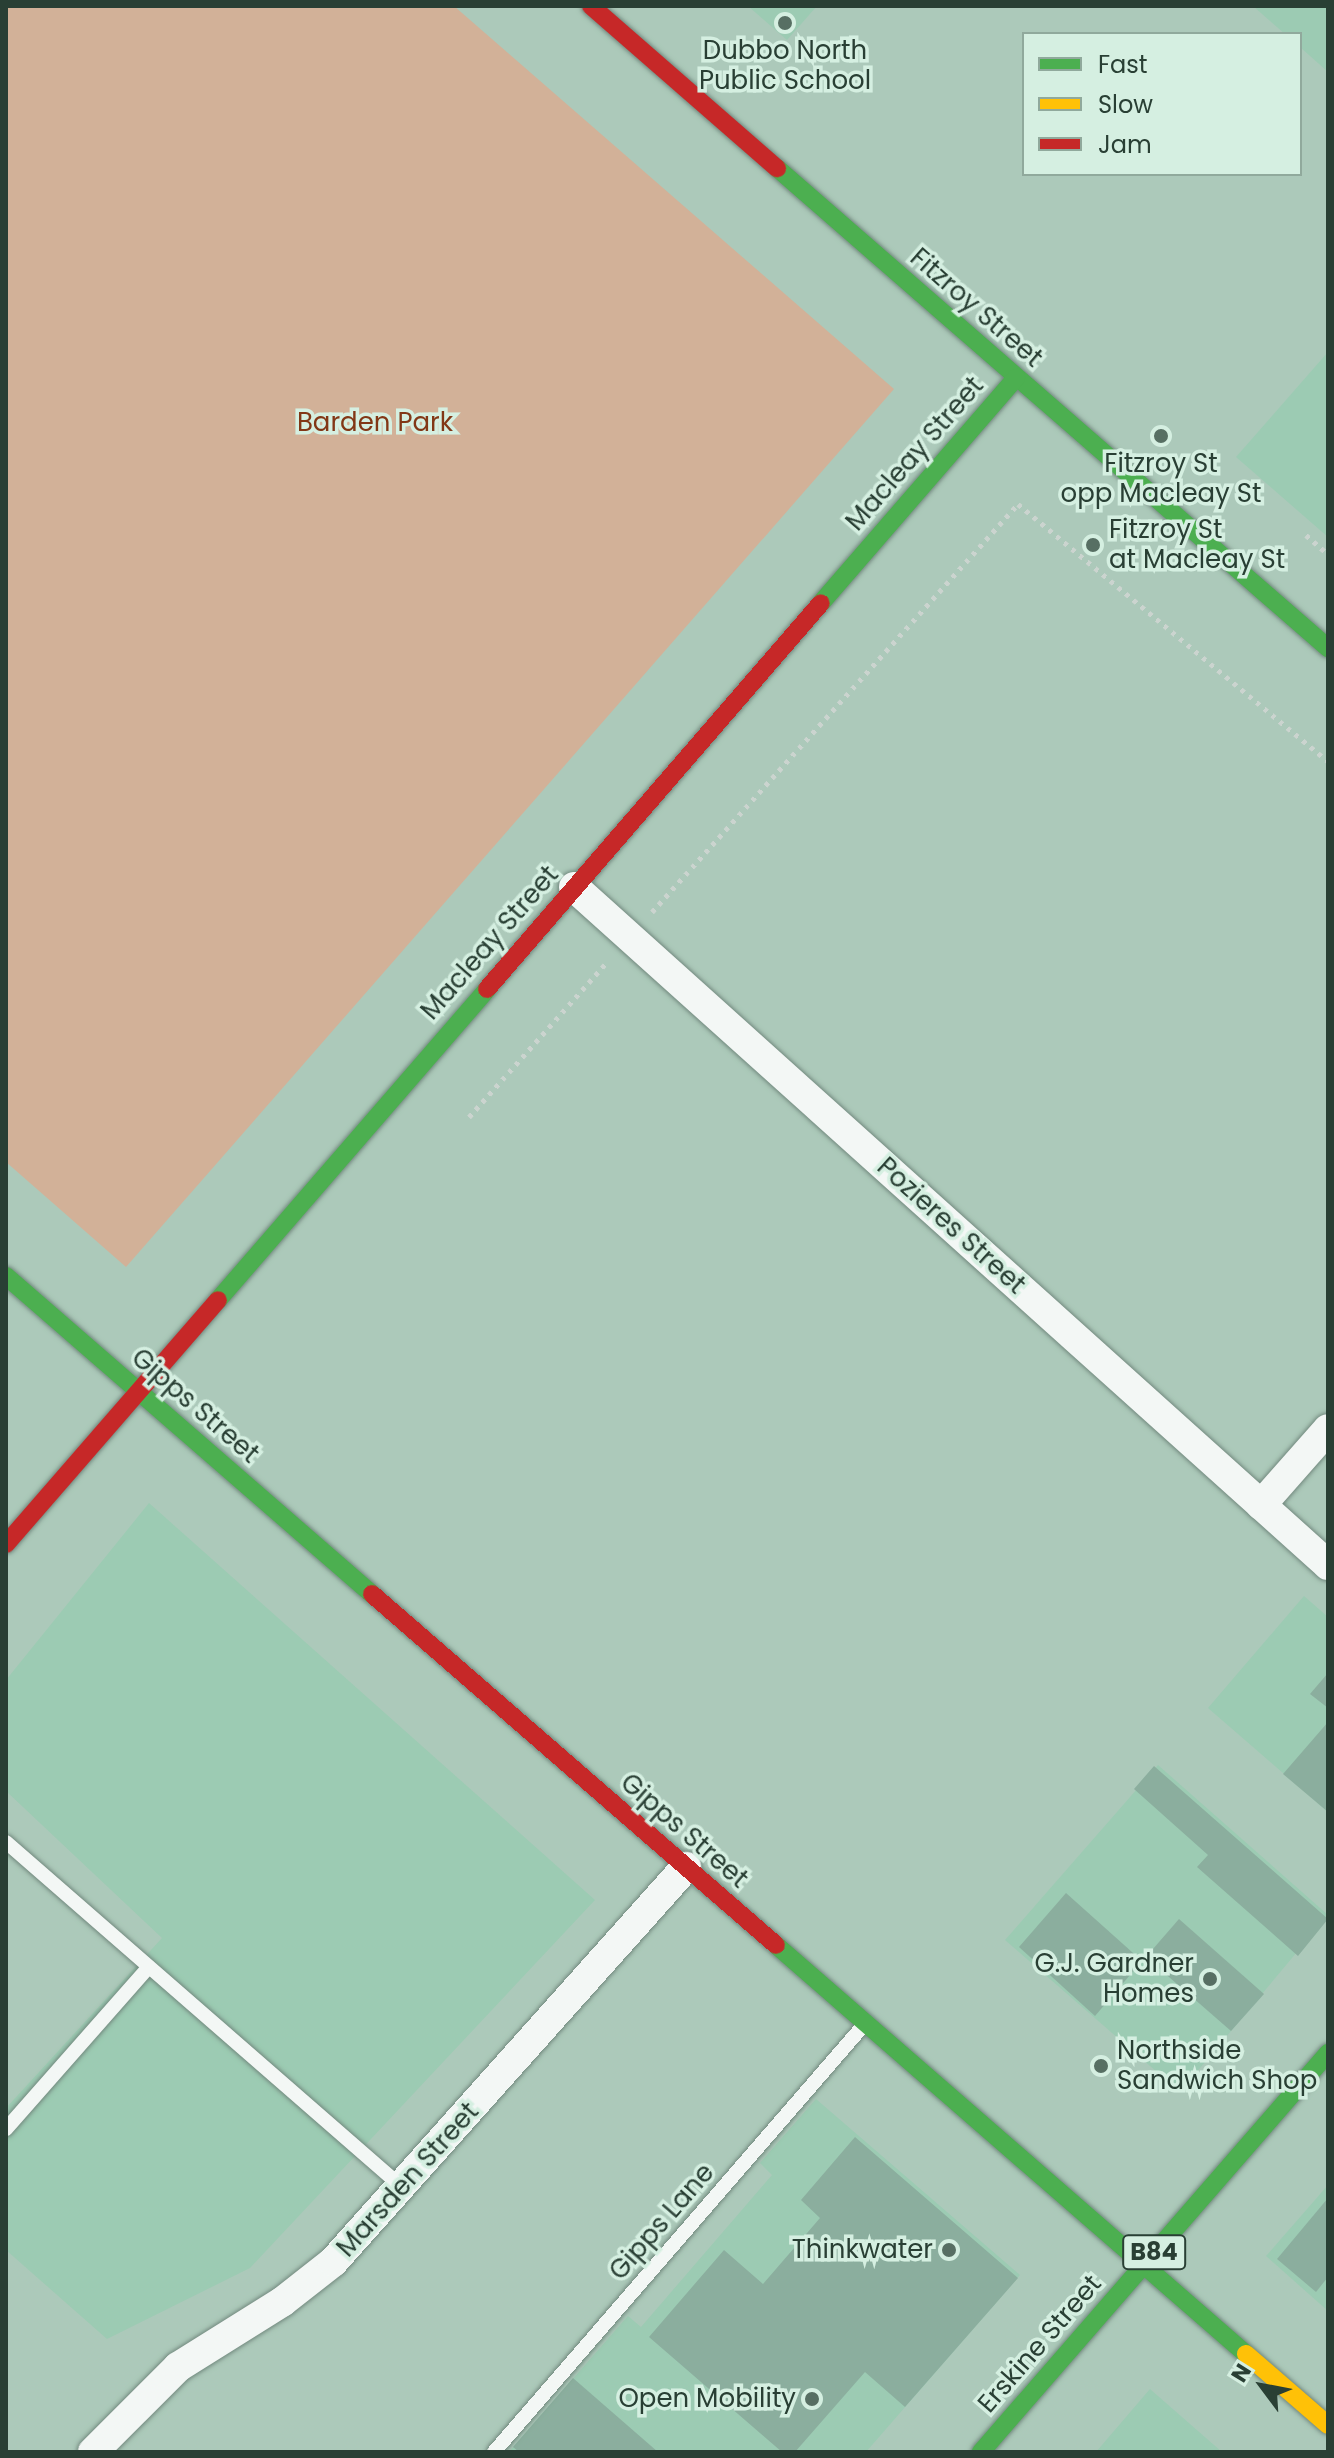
<!DOCTYPE html>
<style>
body{margin:0}
#map{position:relative;width:1334px;height:2458px;overflow:hidden;background:#acc9ba;font-family:Poppins,sans-serif}
div>[style]{position:absolute}
[style*='--x']{left:calc(var(--x)*1px);top:calc(var(--y)*1px);width:calc(var(--w)*1px);rotate:calc(var(--a)*1deg)}
.built>*{inset:0;background:#9ccbb3}
.green>*{inset:0;background:#d2b198}
.building>*{inset:0;background:#8bae9e}
.path>*{height:5px;margin-top:-2.5px;transform-origin:0;background:repeating-linear-gradient(90deg,#cbd4cf 0 4px,transparent 0 10px)}
.roads{filter:drop-shadow(0 0 2px #72897e) drop-shadow(0 0 2px #72897e)}
.lane>*{height:14px;margin:-7px;padding:0 7px;transform-origin:7px;border-radius:7px;background:#f3f7f5}
.street>*{height:30px;margin:-15px;padding:0 15px;transform-origin:15px;border-radius:15px;background:#f3f7f5}
.fast>*{height:18px;margin:-9px;padding:0 9px;transform-origin:9px;border-radius:9px;background:#4caf50}
.slow>*{height:18px;margin:-9px;padding:0 9px;transform-origin:9px;border-radius:9px;background:#ffc107}
.jam>*{height:18px;margin:-9px;padding:0 9px;transform-origin:9px;border-radius:9px;background:#c62828}
.dots>*{width:22px;height:22px;translate:-50% -50%;box-sizing:border-box;border:4px solid #d5efe1;border-radius:50%}
span{translate:-50% -50%;white-space:nowrap;text-align:center;line-height:1.15;-webkit-text-stroke:7px #d5efe1;paint-order:stroke}
.shield-label span{padding:2px 6px;background:#d5efe1;border:2px solid;border-radius:6px;-webkit-text-stroke-width:0}
.shield-label{font-size:24px;color:#293f34;font-weight:700}
.poi-label{font-size:26px;color:#293f34}
.left{translate:0 -50%;text-align:left}
.right{translate:-100% -50%;text-align:right}
.street-label{font-size:26px;color:#293f34}
.park-label{font-size:26px;color:#823716}
.frame{position:absolute;inset:0;border:8px solid #293f34;pointer-events:none}
.legend{position:absolute;left:1022px;top:32px;width:280px;height:144px;box-sizing:border-box;background:#d5efe1;border:2px solid #90a99c;margin:0;padding:10px 14px;list-style:none;font-size:24px;color:#293f34}
.legend li{display:flex;align-items:center;gap:16px;height:40px}
.legend b{width:40px;border:2px solid #90a99c}
.north{position:absolute;left:1222px;top:2346px;width:80px;height:80px;-webkit-text-stroke:6px #d5efe1;paint-order:stroke;rotate:302deg;font-size:22px;font-weight:700;line-height:32px;text-align:center;color:#293f34}
.north::after{content:'';display:block;margin:auto;width:28px;height:36px;background:#293f34;clip-path:polygon(50% 0,100% 100%,50% 72%,0 100%)}
</style>
<div id="map">
<div class="built">
<div style="clip-path:polygon(748px 6px,817px 6px,787px 40px)"></div>
<div style="clip-path:polygon(1253px 6px,1328px 6px,1328px 72px,1300px 47px,1300px 34px,1285px 34px)"></div>
<div style="clip-path:polygon(1328px 352px,1328px 537px,1236px 457px)"></div>
<div style="clip-path:polygon(149px 1503px,595px 1900px,250px 2268px,107px 2339px,6px 2250px,6px 2108px,162px 1938px,6px 1791px,6px 1680px)"></div>
<div style="clip-path:polygon(1304px 1596px,1328px 1617px,1328px 1812px,1208px 1708px)"></div>
<div style="clip-path:polygon(1158px 1765px,1328px 1915px,1180px 2092px,1005px 1940px)"></div>
<div style="clip-path:polygon(816px 2099px,1020px 2275px,866px 2452px,509px 2452px,628px 2316px,641px 2327px,772px 2175px,760px 2163px)"></div>
<div style="clip-path:polygon(1328px 2185px,1328px 2311px,1266px 2256px)"></div>
<div style="clip-path:polygon(1150px 2389px,1222px 2452px,1096px 2452px)"></div>
</div>
<div class="green">
<div style="clip-path:polygon(6px 6px,454px 6px,894px 389px,126px 1267px,6px 1162px)"></div>
</div>
<div class="building">
<div style="clip-path:polygon(1328px 1673px,1328px 1708px,1310px 1694px)"></div>
<div style="clip-path:polygon(1328px 1722px,1328px 1812px,1283px 1774px)"></div>
<div style="clip-path:polygon(1154px 1766px,1328px 1919px,1298px 1956px,1197px 1867px,1208px 1855px,1134px 1789px)"></div>
<div style="clip-path:polygon(1066px 1893px,1142px 1961px,1095px 2016px,1019px 1947px)"></div>
<div style="clip-path:polygon(1179px 1919px,1264px 1994px,1231px 2031px,1146px 1957px)"></div>
<div style="clip-path:polygon(855px 2137px,1018px 2278px,905px 2407px,865px 2372px,795px 2452px,782px 2452px,649px 2337px,724px 2250px,763px 2284px,820px 2218px,801px 2200px)"></div>
<div style="clip-path:polygon(1328px 2198px,1328px 2277px,1316px 2292px,1277px 2259px)"></div>
<div style="clip-path:polygon(573px 2378px,658px 2452px,519px 2452px,513px 2447px)"></div>
</div>
<div class="path">
<div style="--x:1306;--y:535;--w:29;--a:41"></div>
<div style="--x:652;--y:912;--w:548;--a:-48.11"></div>
<div style="--x:1018;--y:504;--w:403;--a:39.7"></div>
<div style="--x:469;--y:1117;--w:209;--a:-48.3"></div>
</div>
<div class="roads">
<div class="lane">
<div style="--x:6;--y:1842;--w:527;--a:41.07"></div>
<div style="--x:6;--y:2129;--w:216;--a:-48.6"></div>
<div style="--x:494;--y:2452;--w:564;--a:-49.1"></div>
</div>
<div class="street">
<div style="--x:574;--y:887;--w:1014;--a:41.96"></div>
<div style="--x:1261;--y:1505;--w:101;--a:-48.6"></div>
<div style="--x:93;--y:2452;--w:120;--a:-45"></div>
<div style="--x:178;--y:2367;--w:123;--a:-32"></div>
<div style="--x:282;--y:2302;--w:65;--a:-38.1"></div>
<div style="--x:333;--y:2262;--w:530;--a:-48.21"></div>
</div>
<div class="fast">
<div style="--x:777;--y:168;--w:731;--a:41.06"></div>
<div style="--x:821;--y:603;--w:298;--a:-49.1"></div>
<div style="--x:6;--y:1276;--w:485;--a:41"></div>
<div style="--x:218;--y:1300;--w:411;--a:-49.1"></div>
<div style="--x:776;--y:1945;--w:623;--a:41.03"></div>
<div style="--x:981;--y:2452;--w:529;--a:-48.99"></div>
</div>
<div class="slow">
<div style="--x:1246;--y:2354;--w:108;--a:40.9"></div>
</div>
<div class="jam">
<div style="--x:591;--y:6;--w:247;--a:41.1"></div>
<div style="--x:487;--y:989;--w:510;--a:-49.13"></div>
<div style="--x:6;--y:1544;--w:323;--a:-49"></div>
<div style="--x:372;--y:1594;--w:535;--a:40.98"></div>
</div>
</div>
<div class="dots">
<div style="left:785px;top:23px;background:#576f63"></div>
<div style="left:1161px;top:436px;background:#576f63"></div>
<div style="left:1093px;top:545px;background:#576f63"></div>
<div style="left:1210px;top:1979px;background:#576f63"></div>
<div style="left:1101px;top:2066px;background:#576f63"></div>
<div style="left:949px;top:2250px;background:#576f63"></div>
<div style="left:812px;top:2399px;background:#576f63"></div>
</div>
<div class="shield-label">
<span style="left:1154px;top:2252px">B84</span>
</div>
<div class="poi-label">
<span style="left:785px;top:66px">Dubbo North<br>Public School</span>
<span style="left:1161px;top:479px">Fitzroy St<br>opp Macleay St</span>
<span class="left" style="left:1109px;top:545px">Fitzroy St<br>at Macleay St</span>
<span class="right" style="left:1194px;top:1979px">G.J. Gardner<br>Homes</span>
<span class="left" style="left:1117px;top:2066px">Northside<br>Sandwich Shop</span>
<span class="right" style="left:933px;top:2250px">Thinkwater</span>
<span class="right" style="left:796px;top:2399px">Open Mobility</span>
</div>
<div class="street-label">
<span style="left:976px;top:308px;rotate:41deg">Fitzroy Street</span>
<span style="left:915px;top:454px;rotate:-49deg">Macleay Street</span>
<span style="left:490px;top:943px;rotate:-49deg">Macleay Street</span>
<span style="left:951px;top:1226px;rotate:42deg">Pozieres Street</span>
<span style="left:195px;top:1406px;rotate:41deg">Gipps Street</span>
<span style="left:684px;top:1831px;rotate:41deg">Gipps Street</span>
<span style="left:408px;top:2180px;rotate:-48deg">Marsden Street</span>
<span style="left:662px;top:2222px;rotate:-49deg">Gipps Lane</span>
<span style="left:1040px;top:2344px;rotate:-49deg">Erskine Street</span>
</div>
<div class="park-label">
<span style="left:375px;top:423px">Barden Park</span>
</div>
<div class="frame"></div>
<ul class="legend">
<li><b style="height:10px;background:#4caf50"></b>Fast</li>
<li><b style="height:10px;background:#ffc107"></b>Slow</li>
<li><b style="height:10px;background:#c62828"></b>Jam</li>
</ul>
<div class="north">N</div>
</div>
